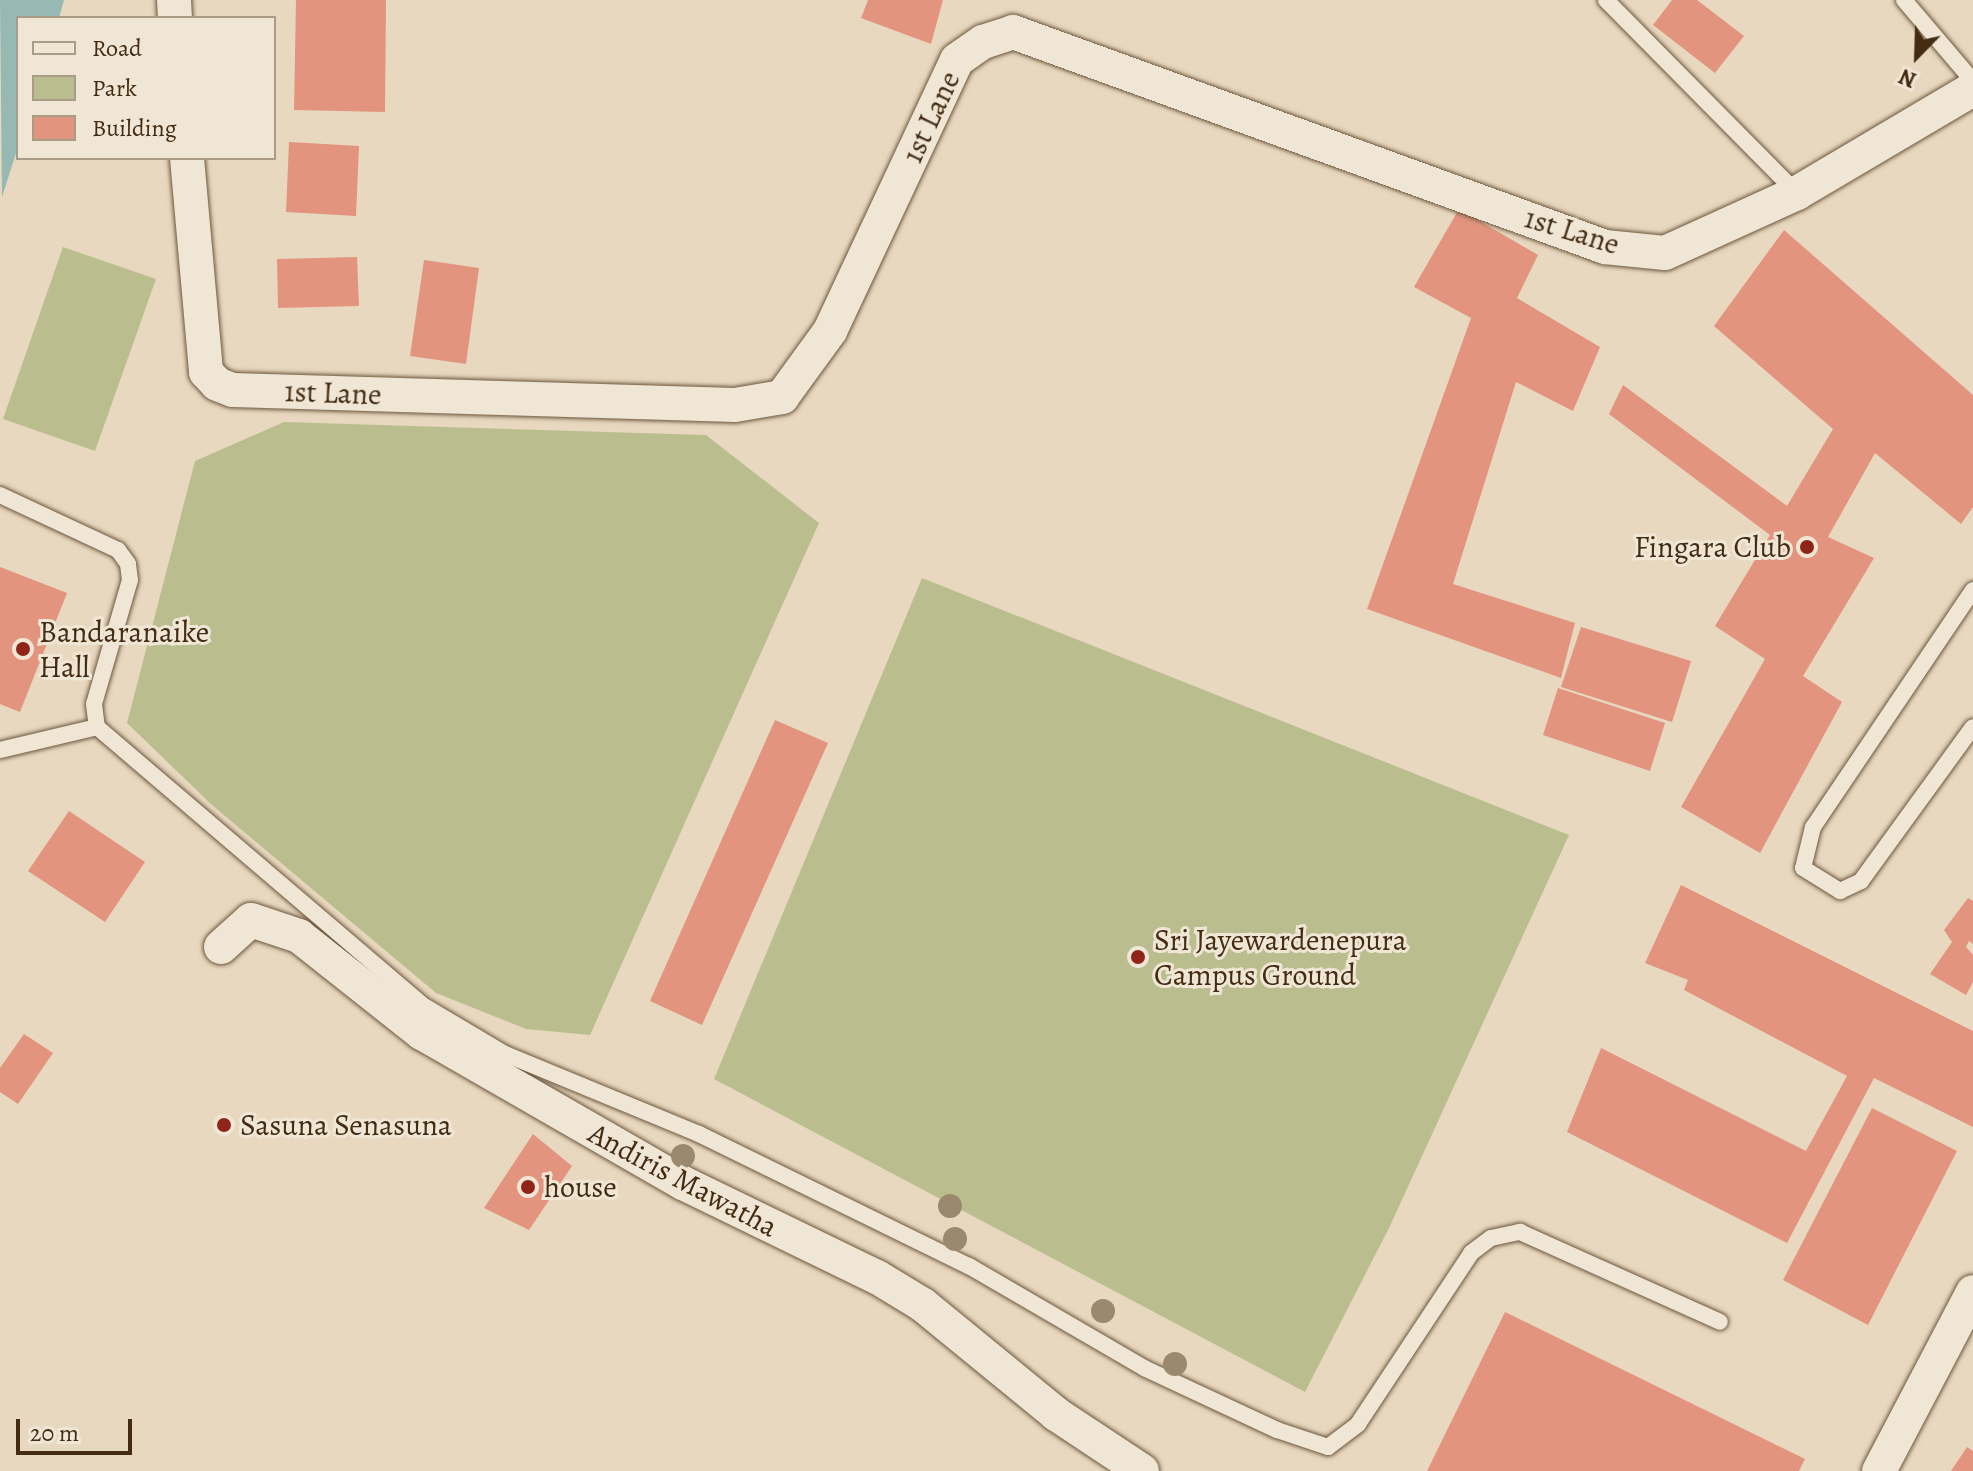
<!DOCTYPE html>
<style>
body{margin:0}
#map{position:relative;width:1973px;height:1471px;overflow:hidden;background:#e8d8bf;font-family:Alegreya,serif}
div>[style]{position:absolute}
[style*='--x']{left:calc(var(--x)*1px);top:calc(var(--y)*1px);width:calc(var(--w)*1px);rotate:calc(var(--a)*1deg)}
.green>*{inset:0;background:#babe8f}
.water>*{inset:0;background:#97b9b3}
.building>*{inset:0;background:#e2947e}
.roads{filter:drop-shadow(0 0 2px #6c573d) drop-shadow(0 0 2px #6c573d)}
.lane>*{height:16px;margin:-8px;padding:0 8px;transform-origin:8px;border-radius:8px;background:#f0e6d5}
.street>*{height:34px;margin:-17px;padding:0 17px;transform-origin:17px;border-radius:17px;background:#f0e6d5}
.trees>*{width:24px;height:24px;margin:-12px;border-radius:50%;background:#9a896e}
.dots>*{width:22px;height:22px;translate:-50% -50%;box-sizing:border-box;border:4px solid #f0e6d5;border-radius:50%}
span{translate:-50% -50%;white-space:nowrap;text-align:center;line-height:1.15;-webkit-text-stroke:6px #f0e6d5;paint-order:stroke}
.street-label{font-size:30px;color:#432c12}
.poi-label{font-size:30px;color:#432c12}
.right{translate:-100% -50%;text-align:right}
.left{translate:0 -50%;text-align:left}
.legend{position:absolute;left:16px;top:16px;width:260px;height:144px;box-sizing:border-box;background:#f0e6d5;border:2px solid #ab9c87;margin:0;padding:10px 14px;list-style:none;font-size:24px;color:#432c12}
.legend li{display:flex;align-items:center;gap:16px;height:40px}
.legend b{width:40px;border:2px solid #ab9c87}
.north{position:absolute;left:1877px;top:16px;width:80px;height:80px;-webkit-text-stroke:6px #f0e6d5;paint-order:stroke;rotate:203deg;font-size:22px;font-weight:700;line-height:32px;text-align:center;color:#432c12}
.north::after{content:'';display:block;margin:auto;width:28px;height:36px;background:#432c12;clip-path:polygon(50% 0,100% 100%,50% 72%,0 100%)}
.scale{position:absolute;left:16px;top:1419px;width:116px;height:36px;box-sizing:border-box;border:4px solid #432c12;border-top:0;padding-left:10px;font-size:24px;line-height:28px;white-space:nowrap;color:#432c12;-webkit-text-stroke:6px #f0e6d5;paint-order:stroke}
</style>
<div id="map">
<div class="green">
<div style="clip-path:polygon(63px 247px,156px 279px,95px 451px,3px 419px)"></div>
<div style="clip-path:polygon(284px 422px,706px 435px,819px 523px,590px 1035px,526px 1029px,436px 993px,212px 805px,127px 723px,195px 461px)"></div>
<div style="clip-path:polygon(922px 578px,1569px 835px,1390px 1226px,1305px 1392px,714px 1079px)"></div>
</div>
<div class="water">
<div style="clip-path:polygon(0 0,64px 0,59px 18px,18px 18px,18px 147px,2px 197px)"></div>
</div>
<div class="building">
<div style="clip-path:polygon(296px 0,386px 0,385px 112px,294px 110px)"></div>
<div style="clip-path:polygon(868px 0,943px 0,931px 44px,861px 18px)"></div>
<div style="clip-path:polygon(1672px 0,1697px 0,1744px 36px,1715px 73px,1653px 25px)"></div>
<div style="clip-path:polygon(289px 142px,359px 146px,356px 216px,286px 212px)"></div>
<div style="clip-path:polygon(1459px 209px,1538px 255px,1517px 298px,1600px 347px,1573px 411px,1516px 382px,1453px 584px,1575px 623px,1561px 678px,1367px 609px,1471px 318px,1414px 287px)"></div>
<div style="clip-path:polygon(1784px 230px,1973px 395px,1973px 507px,1961px 524px,1875px 453px,1828px 537px,1874px 558px,1803px 676px,1842px 702px,1760px 853px,1681px 807px,1765px 659px,1715px 626px,1770px 535px,1609px 414px,1623px 385px,1787px 506px,1833px 429px,1714px 326px)"></div>
<div style="clip-path:polygon(357px 257px,359px 306px,278px 308px,277px 259px)"></div>
<div style="clip-path:polygon(424px 260px,479px 268px,466px 364px,410px 356px)"></div>
<div style="clip-path:polygon(0 567px,67px 593px,20px 712px,0 704px)"></div>
<div style="clip-path:polygon(1581px 627px,1691px 661px,1672px 722px,1561px 687px)"></div>
<div style="clip-path:polygon(1558px 688px,1665px 723px,1650px 771px,1543px 735px)"></div>
<div style="clip-path:polygon(775px 720px,828px 743px,702px 1025px,650px 1001px)"></div>
<div style="clip-path:polygon(69px 811px,145px 862px,105px 922px,28px 871px)"></div>
<div style="clip-path:polygon(1681px 885px,1973px 1031px,1973px 1127px,1874px 1078px,1787px 1243px,1567px 1132px,1601px 1048px,1806px 1151px,1847px 1076px,1684px 990px,1688px 980px,1645px 963px)"></div>
<div style="clip-path:polygon(1968px 898px,1973px 901px,1973px 944px,1969px 941px,1966px 947px,1973px 955px,1973px 982px,1966px 995px,1930px 974px,1952px 942px,1944px 930px)"></div>
<div style="clip-path:polygon(24px 1034px,53px 1053px,18px 1104px,0 1092px,0 1068px)"></div>
<div style="clip-path:polygon(1872px 1108px,1957px 1151px,1868px 1325px,1783px 1280px)"></div>
<div style="clip-path:polygon(533px 1134px,572px 1166px,529px 1230px,484px 1208px)"></div>
<div style="clip-path:polygon(1505px 1312px,1805px 1459px,1799px 1471px,1427px 1471px)"></div>
<div style="clip-path:polygon(1967px 1447px,1973px 1451px,1973px 1471px,1951px 1471px)"></div>
</div>
<div class="roads">
<div class="lane">
<div style="--x:1606;--y:0;--w:272;--a:45.3"></div>
<div style="--x:1904;--y:0;--w:106;--a:49.6"></div>
<div style="--x:0;--y:495;--w:130;--a:25"></div>
<div style="--x:118;--y:550;--w:17;--a:54"></div>
<div style="--x:128;--y:564;--w:16;--a:83"></div>
<div style="--x:130;--y:580;--w:129;--a:106.2"></div>
<div style="--x:94;--y:704;--w:23;--a:83"></div>
<div style="--x:97;--y:727;--w:426;--a:40.5"></div>
<div style="--x:421;--y:1004;--w:98;--a:30.8"></div>
<div style="--x:505;--y:1054;--w:210;--a:22.4"></div>
<div style="--x:699;--y:1134;--w:301;--a:26.1"></div>
<div style="--x:969;--y:1266;--w:203;--a:30.2"></div>
<div style="--x:1144;--y:1368;--w:147;--a:25"></div>
<div style="--x:1277;--y:1430;--w:54;--a:18.4"></div>
<div style="--x:1328;--y:1447;--w:38;--a:-37"></div>
<div style="--x:1358;--y:1424;--w:205;--a:-56.5"></div>
<div style="--x:1471;--y:1253;--w:25;--a:-37"></div>
<div style="--x:1491;--y:1238;--w:30;--a:-12"></div>
<div style="--x:1520;--y:1232;--w:219;--a:24.2"></div>
<div style="--x:1973;--y:590;--w:286;--a:124"></div>
<div style="--x:1813;--y:827;--w:42;--a:103.7"></div>
<div style="--x:1803;--y:868;--w:44;--a:31.9"></div>
<div style="--x:1840;--y:891;--w:23;--a:-25"></div>
<div style="--x:1861;--y:881;--w:190;--a:-54"></div>
<div style="--x:0;--y:750;--w:100;--a:-13.3"></div>
</div>
<div class="street">
<div style="--x:174;--y:0;--w:18;--a:87"></div>
<div style="--x:187;--y:158;--w:215;--a:84.9"></div>
<div style="--x:206;--y:372;--w:16;--a:47"></div>
<div style="--x:217;--y:384;--w:17;--a:21"></div>
<div style="--x:233;--y:390;--w:502;--a:1.71"></div>
<div style="--x:735;--y:405;--w:48;--a:-9.7"></div>
<div style="--x:782;--y:397;--w:82;--a:-54"></div>
<div style="--x:830;--y:331;--w:299;--a:-64.9"></div>
<div style="--x:957;--y:60;--w:32;--a:-35"></div>
<div style="--x:983;--y:42;--w:32;--a:-18"></div>
<div style="--x:1013;--y:32;--w:630;--a:19.96"></div>
<div style="--x:1605;--y:247;--w:60;--a:5.7"></div>
<div style="--x:1665;--y:253;--w:145;--a:-24.4"></div>
<div style="--x:1797;--y:193;--w:204;--a:-30.6"></div>
<div style="--x:221;--y:947;--w:40;--a:-42"></div>
<div style="--x:251;--y:920;--w:51;--a:18.4"></div>
<div style="--x:299;--y:936;--w:157;--a:38.3"></div>
<div style="--x:422;--y:1033;--w:301;--a:29.9"></div>
<div style="--x:683;--y:1183;--w:216;--a:25.9"></div>
<div style="--x:877;--y:1277;--w:54;--a:31.3"></div>
<div style="--x:923;--y:1305;--w:172;--a:39.3"></div>
<div style="--x:1056;--y:1414;--w:103;--a:33.5"></div>
<div style="--x:1879;--y:1471;--w:202;--a:-62.3"></div>
</div>
</div>
<div class="trees">
<div style="left:683px;top:1156px"></div>
<div style="left:950px;top:1206px"></div>
<div style="left:955px;top:1239px"></div>
<div style="left:1103px;top:1311px"></div>
<div style="left:1175px;top:1364px"></div>
</div>
<div class="dots">
<div style="left:1807px;top:547px;background:#8f2418"></div>
<div style="left:23px;top:649px;background:#8f2418"></div>
<div style="left:1138px;top:957px;background:#8f2418"></div>
<div style="left:224px;top:1125px;background:#8f2418"></div>
<div style="left:528px;top:1187px;background:#8f2418"></div>
</div>
<div class="street-label">
<span style="left:931px;top:117px;rotate:-65deg">1st Lane</span>
<span style="left:1572px;top:231px;rotate:17deg">1st Lane</span>
<span style="left:333px;top:393px;rotate:2deg">1st Lane</span>
<span style="left:683px;top:1180px;rotate:28deg">Andiris Mawatha</span>
</div>
<div class="poi-label">
<span class="right" style="left:1791px;top:547px">Fingara Club</span>
<span class="left" style="left:39px;top:649px">Bandaranaike<br>Hall</span>
<span class="left" style="left:1154px;top:957px">Sri Jayewardenepura<br>Campus Ground</span>
<span class="left" style="left:240px;top:1125px">Sasuna Senasuna</span>
<span class="left" style="left:544px;top:1187px">house</span>
</div>
<ul class="legend">
<li><b style="height:10px;background:#f0e6d5"></b>Road</li>
<li><b style="height:22px;background:#babe8f"></b>Park</li>
<li><b style="height:22px;background:#e2947e"></b>Building</li>
</ul>
<div class="north">N</div>
<div class="scale">20 m</div>
</div>
